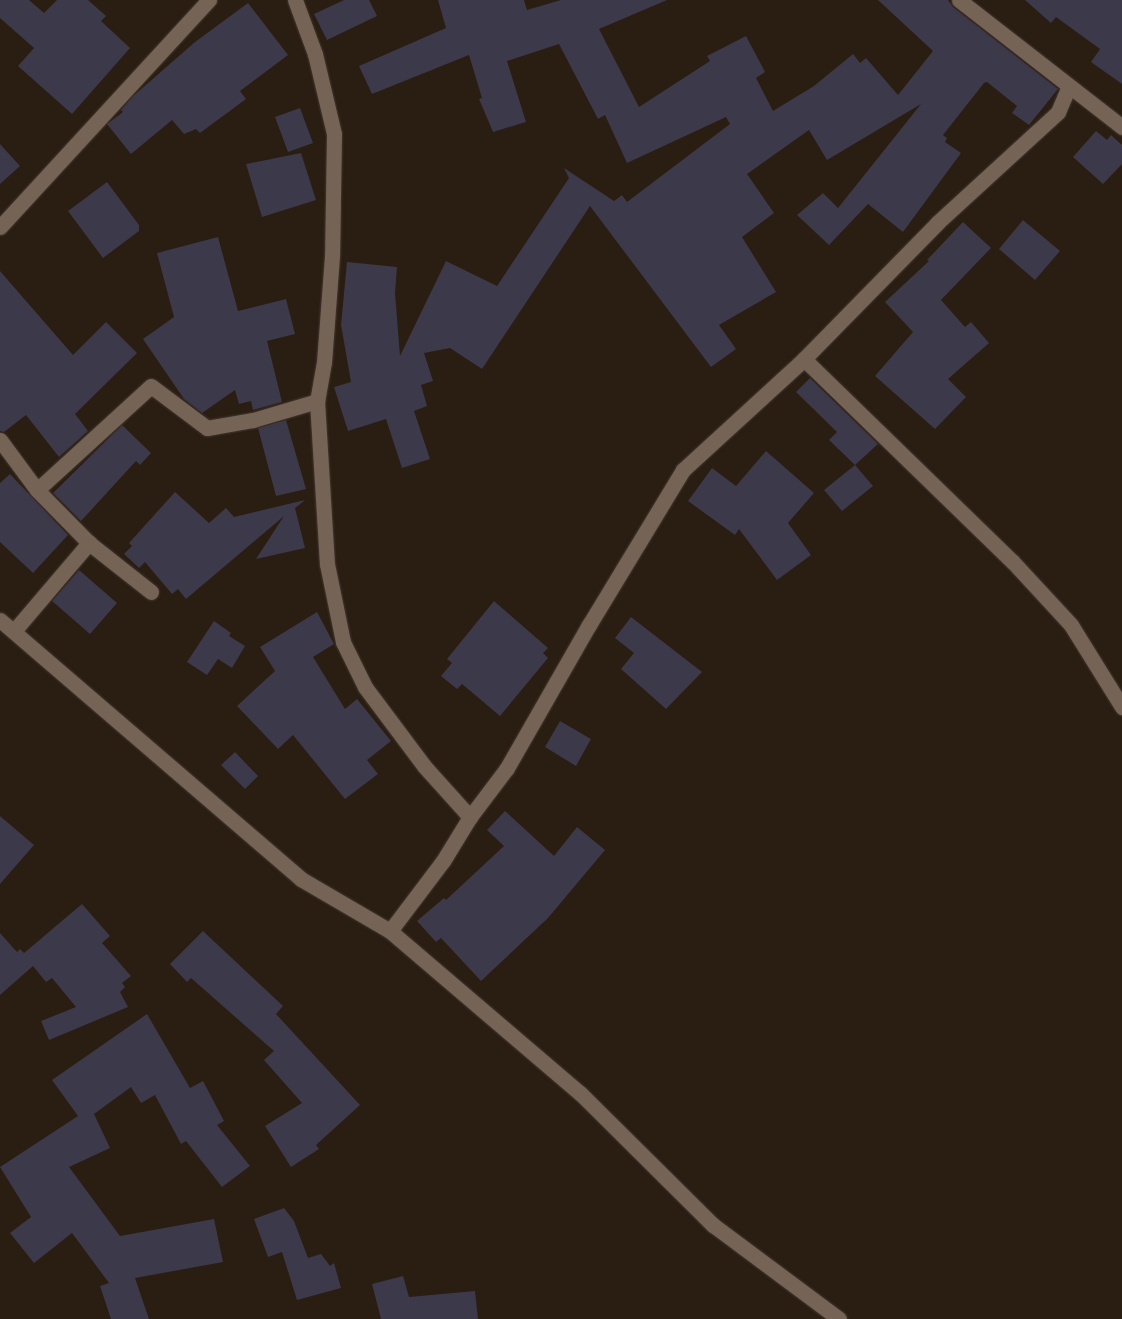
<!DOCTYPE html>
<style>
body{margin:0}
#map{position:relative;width:1122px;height:1319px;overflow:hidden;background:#2a1d11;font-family:"Crimson Pro",serif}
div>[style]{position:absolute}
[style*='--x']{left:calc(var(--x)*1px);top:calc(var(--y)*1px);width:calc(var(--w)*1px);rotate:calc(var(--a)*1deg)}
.building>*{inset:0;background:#3c394a}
.roads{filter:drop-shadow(0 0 1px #433832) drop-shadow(0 0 1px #433832)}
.street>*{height:15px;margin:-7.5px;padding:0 7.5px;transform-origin:7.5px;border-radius:7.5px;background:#756456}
span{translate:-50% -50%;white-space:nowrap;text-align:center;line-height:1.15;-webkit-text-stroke:4px #2a1d11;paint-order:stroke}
</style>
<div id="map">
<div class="building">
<div style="clip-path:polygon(0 0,29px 0,44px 13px,57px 0,88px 0,106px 16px,101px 21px,130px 48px,72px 114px,18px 66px,34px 48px,0 18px)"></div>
<div style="clip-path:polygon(344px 0,369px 0,377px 16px,327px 40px,314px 14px)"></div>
<div style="clip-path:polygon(438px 0,524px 0,527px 10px,561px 0,667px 0,599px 29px,639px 107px,710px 61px,707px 56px,746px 36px,765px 72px,756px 78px,773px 111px,814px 86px,853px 54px,860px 63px,866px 58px,898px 95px,933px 51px,878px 0,948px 0,953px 7px,1058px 89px,1029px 125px,1012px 113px,1017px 106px,987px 82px,984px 83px,943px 135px,947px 138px,945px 142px,961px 153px,903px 232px,868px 204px,829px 245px,797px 215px,823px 193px,838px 208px,921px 104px,827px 160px,809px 130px,747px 174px,774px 213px,742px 237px,776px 292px,719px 325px,736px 349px,711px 367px,590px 206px,482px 369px,450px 348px,424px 353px,433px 381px,421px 385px,427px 406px,414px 411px,430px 459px,402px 468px,386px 419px,348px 431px,334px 387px,351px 382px,341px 325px,347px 262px,397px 267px,395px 293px,400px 356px,446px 261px,497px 286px,569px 178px,564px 168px,614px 201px,622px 195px,627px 202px,730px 124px,726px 117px,627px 163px,605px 115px,598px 119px,559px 44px,507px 61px,526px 122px,493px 132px,479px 99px,482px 98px,469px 55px,372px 94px,359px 66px,446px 28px)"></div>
<div style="clip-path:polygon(1025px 0,1122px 0,1122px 84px,1091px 62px,1100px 49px,1056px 17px,1051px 23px)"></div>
<div style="clip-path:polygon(248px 3px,288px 55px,240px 91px,246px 99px,200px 133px,196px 129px,184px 134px,172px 120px,131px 154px,107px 124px,123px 112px,121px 110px,132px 97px,195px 42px)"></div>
<div style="clip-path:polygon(300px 108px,313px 143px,288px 152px,275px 117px)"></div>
<div style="clip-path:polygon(1096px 131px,1107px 140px,1111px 135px,1122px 145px,1122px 164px,1103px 184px,1073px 157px)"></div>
<div style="clip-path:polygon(0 144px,20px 166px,0 184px)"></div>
<div style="clip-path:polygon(301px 153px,316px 200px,262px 217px,246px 164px)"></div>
<div style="clip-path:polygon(107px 182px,139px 225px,139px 231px,103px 258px,68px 211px)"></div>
<div style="clip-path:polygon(1023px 220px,1060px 251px,1035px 280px,999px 249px)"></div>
<div style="clip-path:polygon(963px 222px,991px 248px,941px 300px,965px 327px,971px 322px,989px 343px,948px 379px,966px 397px,935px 429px,875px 376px,913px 332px,885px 302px,929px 261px,927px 260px)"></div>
<div style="clip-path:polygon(218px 237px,238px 311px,286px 299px,295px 334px,267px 341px,282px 402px,253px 410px,251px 401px,239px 404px,235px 390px,202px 413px,184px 399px,143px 339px,174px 317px,157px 253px)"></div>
<div style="clip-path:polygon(0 271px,73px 355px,106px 322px,137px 353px,75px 414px,88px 431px,59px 457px,26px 415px,4px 432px,0 431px)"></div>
<div style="clip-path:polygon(810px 378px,878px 444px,855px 465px,873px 486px,842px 511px,824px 490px,855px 465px,829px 440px,837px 432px,796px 392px)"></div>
<div style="clip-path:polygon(286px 420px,306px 489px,276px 496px,258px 428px)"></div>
<div style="clip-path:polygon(122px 425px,151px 453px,140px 465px,136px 461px,81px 521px,53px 493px)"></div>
<div style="clip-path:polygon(766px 451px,814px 493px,788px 523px,811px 555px,777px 580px,739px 529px,735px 535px,688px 501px,712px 468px,736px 486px)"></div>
<div style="clip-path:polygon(10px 474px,68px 535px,33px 573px,0 542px,0 483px)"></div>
<div style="clip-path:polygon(175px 492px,209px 523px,226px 508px,234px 517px,305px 500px,295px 508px,305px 548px,256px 559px,284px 516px,186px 599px,178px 589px,172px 594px,145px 562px,139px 568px,124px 554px,132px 546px,129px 543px)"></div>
<div style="clip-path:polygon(79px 570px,117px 603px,90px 634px,52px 601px)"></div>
<div style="clip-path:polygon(494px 601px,548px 648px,543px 653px,548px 658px,500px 716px,462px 684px,457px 689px,441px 676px,452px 663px,447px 659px)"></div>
<div style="clip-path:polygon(317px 612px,334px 644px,313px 657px,345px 709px,357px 699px,391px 741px,367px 760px,378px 774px,345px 799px,293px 735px,278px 749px,237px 706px,275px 671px,260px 647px)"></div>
<div style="clip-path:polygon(631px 617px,702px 672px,666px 709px,621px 669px,634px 653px,615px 638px)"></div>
<div style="clip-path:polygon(214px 621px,231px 633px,229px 636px,245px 646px,232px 668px,218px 659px,207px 675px,187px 662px)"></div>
<div style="clip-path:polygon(560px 721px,591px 739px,576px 766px,545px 747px)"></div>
<div style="clip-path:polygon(235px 752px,258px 776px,245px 789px,221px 765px)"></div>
<div style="clip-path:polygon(505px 811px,554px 856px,577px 827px,605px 850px,548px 918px,481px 981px,441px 938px,436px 942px,417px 921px,444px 898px,446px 900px,504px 846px,487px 830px)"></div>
<div style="clip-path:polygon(0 816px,34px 845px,0 884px)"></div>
<div style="clip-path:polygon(82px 904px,110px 936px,102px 943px,131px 976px,122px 983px,125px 987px,120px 992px,128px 1007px,49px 1040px,41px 1021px,76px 1007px,52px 978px,46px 982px,33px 966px,0 995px,0 933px,17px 952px,20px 949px,24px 953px)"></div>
<div style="clip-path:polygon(203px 931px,283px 1006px,276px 1014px,360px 1105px,316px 1145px,319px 1149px,291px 1167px,265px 1126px,302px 1103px,264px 1060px,274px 1051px,191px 978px,187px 982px,170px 964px)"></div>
<div style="clip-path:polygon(147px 1014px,190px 1088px,203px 1081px,224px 1121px,217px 1125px,250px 1166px,222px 1187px,186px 1141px,181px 1144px,155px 1095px,141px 1103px,131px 1087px,94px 1114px,110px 1148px,69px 1167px,120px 1236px,214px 1219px,223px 1262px,135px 1278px,149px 1319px,111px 1319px,100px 1286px,109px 1283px,72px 1233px,34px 1263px,10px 1233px,31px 1217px,0 1167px,78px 1116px,52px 1080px)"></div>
<div style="clip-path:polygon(284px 1208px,294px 1221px,308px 1258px,321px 1254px,330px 1266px,334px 1263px,341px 1288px,297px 1300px,282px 1252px,268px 1257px,254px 1219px)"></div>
<div style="clip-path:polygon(403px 1276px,409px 1297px,475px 1291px,478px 1319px,381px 1319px,372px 1284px)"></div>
</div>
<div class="roads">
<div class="street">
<div style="--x:295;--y:0;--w:58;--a:69.7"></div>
<div style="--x:315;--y:54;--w:82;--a:76.6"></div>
<div style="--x:334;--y:134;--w:122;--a:90.9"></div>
<div style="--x:332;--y:256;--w:106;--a:94.3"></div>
<div style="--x:324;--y:362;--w:40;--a:100"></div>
<div style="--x:317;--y:401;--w:163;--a:86.5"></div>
<div style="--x:327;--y:564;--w:80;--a:78.4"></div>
<div style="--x:343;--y:642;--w:50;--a:63.9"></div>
<div style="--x:365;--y:687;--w:99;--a:53.2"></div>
<div style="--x:424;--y:766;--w:69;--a:48"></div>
<div style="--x:959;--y:0;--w:207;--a:37.9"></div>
<div style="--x:0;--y:227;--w:309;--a:-47.4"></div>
<div style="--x:804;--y:359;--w:290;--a:44.2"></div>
<div style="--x:1012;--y:561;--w:87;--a:47.3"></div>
<div style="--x:1071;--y:625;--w:97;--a:58.1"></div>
<div style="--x:0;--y:440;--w:62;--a:53.5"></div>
<div style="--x:37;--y:490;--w:74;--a:45.5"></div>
<div style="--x:89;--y:543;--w:79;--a:38.3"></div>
<div style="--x:37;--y:490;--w:154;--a:-42.4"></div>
<div style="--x:151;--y:386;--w:70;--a:36.9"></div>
<div style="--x:207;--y:428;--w:47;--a:-9.9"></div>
<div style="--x:253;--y:420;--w:67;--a:-16.5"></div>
<div style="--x:0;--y:620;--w:397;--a:40.7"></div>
<div style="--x:301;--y:879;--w:103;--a:30.3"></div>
<div style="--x:390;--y:931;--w:251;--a:40.5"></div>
<div style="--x:581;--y:1094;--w:186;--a:44.8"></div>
<div style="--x:713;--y:1225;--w:157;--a:36.7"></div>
<div style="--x:14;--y:631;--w:116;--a:-49.6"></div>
<div style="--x:390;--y:931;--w:88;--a:-52.9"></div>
<div style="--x:443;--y:861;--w:52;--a:-58.5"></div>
<div style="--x:470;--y:817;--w:61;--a:-52.9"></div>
<div style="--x:507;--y:768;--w:165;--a:-60.2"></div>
<div style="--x:589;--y:625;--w:181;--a:-58.8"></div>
<div style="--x:683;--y:470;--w:164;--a:-42.5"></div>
<div style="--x:804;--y:359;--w:190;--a:-45.6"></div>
<div style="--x:937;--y:223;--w:164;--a:-42.5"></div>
<div style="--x:1058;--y:112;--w:28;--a:-67"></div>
</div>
</div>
</div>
